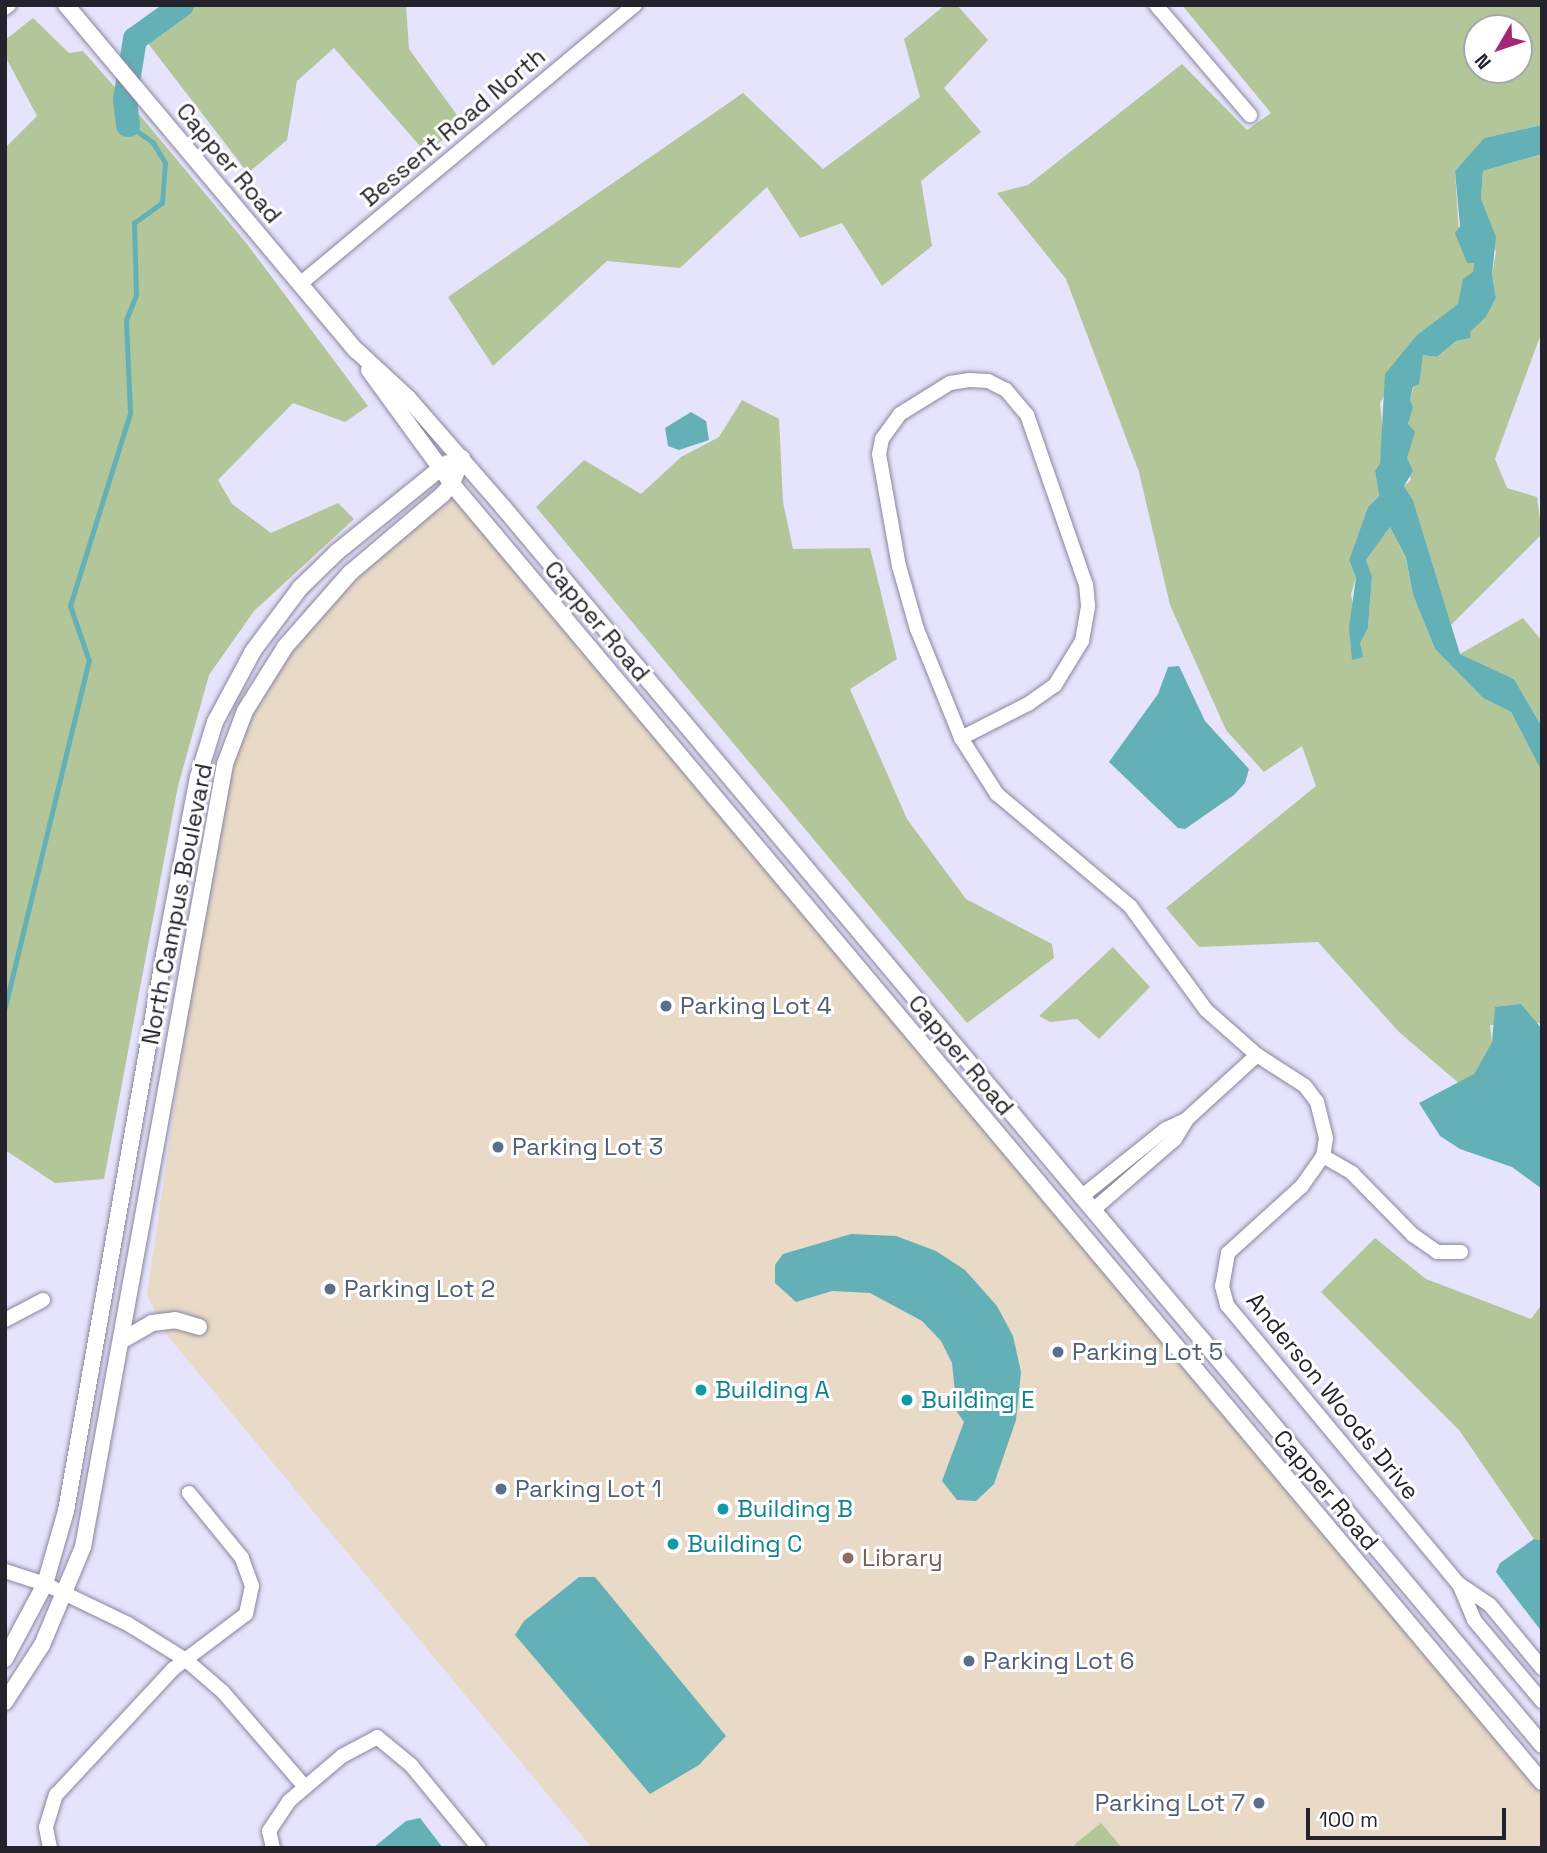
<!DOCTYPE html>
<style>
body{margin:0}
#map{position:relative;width:1547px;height:1853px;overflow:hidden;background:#e6e3fc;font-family:"Space Grotesk",sans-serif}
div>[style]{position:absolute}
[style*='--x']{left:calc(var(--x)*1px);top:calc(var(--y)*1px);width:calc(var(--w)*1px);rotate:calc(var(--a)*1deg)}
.education>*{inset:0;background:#e8dac7}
.green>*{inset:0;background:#b2c69a}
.water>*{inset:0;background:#63b1b6}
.stream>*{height:4.5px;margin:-2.25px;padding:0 2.25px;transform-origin:2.25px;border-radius:2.25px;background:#63b1b6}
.river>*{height:24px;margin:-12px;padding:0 12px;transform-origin:12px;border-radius:12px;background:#63b1b6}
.roads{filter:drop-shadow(0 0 2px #89869d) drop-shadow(0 0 2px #89869d)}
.minor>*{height:14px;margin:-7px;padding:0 7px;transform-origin:7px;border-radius:7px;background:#fff}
.tertiary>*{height:16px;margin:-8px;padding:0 8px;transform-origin:8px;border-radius:8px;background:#fff}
.dots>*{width:19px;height:19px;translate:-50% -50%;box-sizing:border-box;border:4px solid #fff;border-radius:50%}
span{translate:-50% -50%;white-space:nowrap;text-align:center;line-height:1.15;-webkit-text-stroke:6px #fff;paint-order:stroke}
.street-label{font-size:24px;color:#24232c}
.service-label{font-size:24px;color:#4e5e75}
.left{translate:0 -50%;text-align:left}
.right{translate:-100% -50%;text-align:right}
.culture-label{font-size:24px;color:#0d838f}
.education-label{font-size:24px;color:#785e54}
.frame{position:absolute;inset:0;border:7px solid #24232c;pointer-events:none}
.north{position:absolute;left:1463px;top:14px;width:70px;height:70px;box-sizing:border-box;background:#fff;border:2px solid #a7a7ab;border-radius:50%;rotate:231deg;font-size:19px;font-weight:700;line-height:28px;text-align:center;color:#24232c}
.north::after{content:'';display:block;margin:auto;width:24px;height:32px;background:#a62574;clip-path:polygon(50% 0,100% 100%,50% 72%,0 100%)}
.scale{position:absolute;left:1306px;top:1808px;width:200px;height:32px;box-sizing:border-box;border:4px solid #24232c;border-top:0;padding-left:9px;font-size:21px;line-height:24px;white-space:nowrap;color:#24232c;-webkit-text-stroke:5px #fff;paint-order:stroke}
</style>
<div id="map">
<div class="education">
<div style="clip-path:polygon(458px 494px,1542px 1783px,1542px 1848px,592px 1848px,167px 1335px,147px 1295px,224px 765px,258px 698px,323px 603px)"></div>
</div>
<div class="green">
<div style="clip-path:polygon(189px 5px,406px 5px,409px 49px,462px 122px,427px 154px,334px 48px,297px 81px,287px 140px,248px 173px,143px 37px)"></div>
<div style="clip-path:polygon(945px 5px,957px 5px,988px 40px,944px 88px,981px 132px,921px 181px,932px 246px,882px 286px,842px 223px,800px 238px,767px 187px,680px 268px,607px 261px,493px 366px,448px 297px,743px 93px,823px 169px,920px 97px,904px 39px)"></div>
<div style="clip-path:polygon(evenodd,1182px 5px,1542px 5px,1542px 125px,1484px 138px,1455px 171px,1459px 235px,1467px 263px,1474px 263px,1473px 272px,1459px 304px,1417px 335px,1380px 403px,1383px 431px,1380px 463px,1375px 471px,1379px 496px,1368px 507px,1349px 560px,1356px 578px,1351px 594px,1359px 643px,1368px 628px,1372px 576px,1366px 560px,1390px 527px,1406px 559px,1413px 595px,1435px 649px,1483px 698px,1511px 712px,1542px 772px,1542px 1029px,1539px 1023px,1490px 1025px,1492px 1042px,1474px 1074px,1461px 1085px,1399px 1032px,1318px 942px,1199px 947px,1166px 908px,1316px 786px,1302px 746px,1264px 772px,1226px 730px,1170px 605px,1139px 472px,1066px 279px,997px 193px,1028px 185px,1182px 64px,1247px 130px,1271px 113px,1182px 5px,1477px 28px,1519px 28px,1519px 70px,1477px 70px,1477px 28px)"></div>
<div style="clip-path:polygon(33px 18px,69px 53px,83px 51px,143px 119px,247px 244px,368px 406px,345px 422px,293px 403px,218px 480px,232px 504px,271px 533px,338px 503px,354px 519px,254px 611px,209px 675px,178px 786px,104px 1179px,55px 1183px,5px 1150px,5px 148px,37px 116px,5px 56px,5px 40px)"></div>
<div style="clip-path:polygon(1542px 154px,1542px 331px,1495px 459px,1507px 488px,1537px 497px,1542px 534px,1451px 625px,1413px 500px,1404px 486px,1411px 480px,1406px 458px,1410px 400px,1423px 355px,1437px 357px,1456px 341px,1471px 338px,1469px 332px,1486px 317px,1496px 298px,1492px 274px,1496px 252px,1481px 199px,1483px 171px)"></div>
<div style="clip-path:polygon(742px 400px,779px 419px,783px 502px,793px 549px,870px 548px,897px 659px,850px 689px,907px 819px,966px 899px,1052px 944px,1054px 958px,967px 1023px,536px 507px,584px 460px,641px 494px,681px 457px,719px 437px)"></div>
<div style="clip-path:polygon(1523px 618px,1542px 641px,1542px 727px,1514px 679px,1460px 654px)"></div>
<div style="clip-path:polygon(1113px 947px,1150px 987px,1099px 1039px,1077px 1019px,1050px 1022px,1039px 1016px)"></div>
<div style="clip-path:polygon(1375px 1238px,1426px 1279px,1531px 1319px,1542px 1304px,1542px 1540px,1534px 1539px,1459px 1430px,1321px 1292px)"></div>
<div style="clip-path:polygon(1101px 1823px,1122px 1848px,1073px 1848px,1075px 1844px)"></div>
</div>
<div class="water">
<div style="clip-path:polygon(173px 5px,189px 5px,143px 37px,132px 66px,123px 54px,130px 34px)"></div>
<div style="clip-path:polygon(1542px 125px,1542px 154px,1483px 171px,1481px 199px,1496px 237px,1492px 274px,1496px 298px,1486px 317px,1470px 332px,1471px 338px,1456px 341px,1437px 357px,1423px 355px,1419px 384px,1413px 387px,1410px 400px,1413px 407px,1408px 424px,1415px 432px,1407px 458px,1413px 471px,1404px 486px,1413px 500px,1460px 654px,1514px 679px,1542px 727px,1542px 772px,1511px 712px,1483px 698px,1435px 649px,1413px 595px,1406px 558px,1390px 527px,1366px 560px,1372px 576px,1368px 628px,1360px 643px,1363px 657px,1352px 660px,1349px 627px,1356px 578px,1349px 560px,1368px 507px,1379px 496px,1375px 471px,1380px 463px,1385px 374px,1417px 335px,1458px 304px,1463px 279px,1473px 272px,1474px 263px,1467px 263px,1455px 233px,1460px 226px,1455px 171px,1484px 138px)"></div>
<div style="clip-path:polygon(691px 412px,706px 421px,709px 440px,679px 450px,668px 446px,665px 428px)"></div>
<div style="clip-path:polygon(1179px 666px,1205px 721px,1249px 769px,1245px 783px,1234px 795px,1185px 829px,1178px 828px,1109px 762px,1158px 694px,1168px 667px)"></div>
<div style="clip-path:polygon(1521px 1004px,1542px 1029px,1542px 1189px,1512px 1167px,1460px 1149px,1440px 1136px,1419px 1103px,1474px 1074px,1492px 1042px,1495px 1007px)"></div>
<div style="clip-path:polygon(851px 1234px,896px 1236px,936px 1251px,965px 1270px,997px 1306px,1013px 1336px,1021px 1372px,1016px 1420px,994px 1484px,976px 1501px,957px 1500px,942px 1481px,964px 1422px,957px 1412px,952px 1363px,941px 1341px,922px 1321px,870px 1293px,832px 1291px,796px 1302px,775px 1283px,775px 1265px,783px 1254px)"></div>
<div style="clip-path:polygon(1534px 1539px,1542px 1540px,1542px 1632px,1496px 1572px,1500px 1563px)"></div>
<div style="clip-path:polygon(579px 1577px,595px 1577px,726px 1736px,699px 1765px,650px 1794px,515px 1635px,524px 1621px)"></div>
<div style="clip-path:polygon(420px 1818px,443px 1848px,373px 1848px,406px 1821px)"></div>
</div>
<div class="stream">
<div style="--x:5;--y:1007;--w:356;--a:-76.4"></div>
<div style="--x:89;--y:661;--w:58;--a:-109.1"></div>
<div style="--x:70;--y:606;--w:202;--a:-72.7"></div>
<div style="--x:130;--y:413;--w:93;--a:-92.5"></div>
<div style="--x:126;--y:320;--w:27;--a:-68"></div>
<div style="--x:136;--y:295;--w:72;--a:-91.6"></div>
<div style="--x:134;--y:223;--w:34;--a:-36"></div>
<div style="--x:162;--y:203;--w:40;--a:-85.7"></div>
<div style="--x:165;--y:163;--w:23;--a:-121"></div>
<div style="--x:153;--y:143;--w:31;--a:-144"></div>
</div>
<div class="river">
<div style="--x:128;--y:125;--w:25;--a:-97"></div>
<div style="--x:125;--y:100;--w:62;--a:-80.7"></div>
<div style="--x:135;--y:39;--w:58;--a:-35.9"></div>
</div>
<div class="roads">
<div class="minor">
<div style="--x:1156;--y:5;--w:145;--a:49.5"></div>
<div style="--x:5;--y:8;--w:5;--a:-37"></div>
<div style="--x:300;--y:284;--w:436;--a:-39.8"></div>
<div style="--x:961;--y:738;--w:75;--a:-26.9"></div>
<div style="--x:1028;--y:704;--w:33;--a:-35"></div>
<div style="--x:1055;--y:685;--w:52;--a:-58.5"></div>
<div style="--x:1082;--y:641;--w:36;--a:-80"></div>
<div style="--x:1088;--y:606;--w:21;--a:-95"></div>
<div style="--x:1086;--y:585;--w:180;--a:-109.1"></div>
<div style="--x:1027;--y:415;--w:33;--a:-130"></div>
<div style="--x:1006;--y:390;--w:20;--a:-153"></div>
<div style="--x:988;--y:381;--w:19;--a:-177"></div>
<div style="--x:969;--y:380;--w:19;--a:171"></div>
<div style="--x:950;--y:383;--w:59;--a:148.2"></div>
<div style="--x:900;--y:414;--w:31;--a:126"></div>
<div style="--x:882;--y:439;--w:15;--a:101"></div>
<div style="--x:879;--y:454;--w:114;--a:79.9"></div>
<div style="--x:899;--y:566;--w:66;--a:74.1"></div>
<div style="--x:917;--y:629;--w:118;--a:68"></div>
<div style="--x:961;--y:738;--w:67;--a:57.3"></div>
<div style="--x:997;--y:794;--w:174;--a:40.1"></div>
<div style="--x:1130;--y:906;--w:129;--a:53.8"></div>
<div style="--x:1206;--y:1010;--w:68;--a:41.4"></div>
<div style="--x:1257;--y:1055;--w:57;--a:32.9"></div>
<div style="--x:1305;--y:1086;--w:20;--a:53"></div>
<div style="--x:1317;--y:1102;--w:37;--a:76"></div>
<div style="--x:1326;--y:1138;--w:18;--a:99"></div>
<div style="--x:1323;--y:1156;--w:37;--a:125"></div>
<div style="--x:1302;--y:1186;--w:100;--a:137.8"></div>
<div style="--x:1228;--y:1253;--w:34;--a:100"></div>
<div style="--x:1222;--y:1286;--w:20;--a:75"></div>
<div style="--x:1227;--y:1305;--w:363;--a:50.3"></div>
<div style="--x:1459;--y:1584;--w:37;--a:34"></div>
<div style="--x:1490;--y:1605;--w:82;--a:50.5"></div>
<div style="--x:1323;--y:1156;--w:34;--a:30"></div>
<div style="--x:1352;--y:1173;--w:87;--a:45.5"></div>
<div style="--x:1413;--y:1235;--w:29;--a:35"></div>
<div style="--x:1437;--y:1252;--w:24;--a:0"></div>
<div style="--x:1081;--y:1197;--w:109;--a:-38.7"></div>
<div style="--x:1166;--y:1129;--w:23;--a:-25"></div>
<div style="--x:1187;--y:1119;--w:95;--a:-42.4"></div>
<div style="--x:1093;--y:1210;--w:108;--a:-40.9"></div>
<div style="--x:1175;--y:1139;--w:23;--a:-59"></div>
<div style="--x:5;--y:1320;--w:43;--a:-27.8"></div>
<div style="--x:5;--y:1571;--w:42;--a:18"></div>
<div style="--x:45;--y:1584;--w:92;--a:25.7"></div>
<div style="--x:128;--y:1624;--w:68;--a:31.8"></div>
<div style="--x:186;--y:1660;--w:49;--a:40.9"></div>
<div style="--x:223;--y:1692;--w:125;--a:49.2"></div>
<div style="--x:1459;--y:1584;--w:39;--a:67"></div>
<div style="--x:1474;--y:1620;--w:106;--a:50"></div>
<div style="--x:50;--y:1848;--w:21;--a:-101"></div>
<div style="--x:46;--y:1827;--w:34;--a:-73"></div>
<div style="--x:56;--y:1795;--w:172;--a:-47.1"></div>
<div style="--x:173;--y:1669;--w:91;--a:-37"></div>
<div style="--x:246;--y:1614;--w:29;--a:-78"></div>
<div style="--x:252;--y:1586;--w:30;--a:-110"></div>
<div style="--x:242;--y:1558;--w:84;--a:-129.2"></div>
<div style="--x:273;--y:1848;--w:17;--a:-103"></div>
<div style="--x:269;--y:1831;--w:36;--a:-56"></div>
<div style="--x:289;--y:1801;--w:70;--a:-40.3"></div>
<div style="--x:342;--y:1756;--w:40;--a:-28"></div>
<div style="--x:377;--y:1737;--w:44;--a:39.5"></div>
<div style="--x:411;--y:1765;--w:107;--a:50.7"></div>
</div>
<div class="tertiary">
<div style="--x:66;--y:5;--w:451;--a:50"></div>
<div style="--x:356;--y:350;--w:71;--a:42.7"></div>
<div style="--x:408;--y:398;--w:145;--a:48.9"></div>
<div style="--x:503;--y:507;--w:1616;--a:49.99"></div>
<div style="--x:369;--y:370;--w:141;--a:53.9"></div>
<div style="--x:452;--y:484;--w:1695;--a:49.98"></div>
<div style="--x:121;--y:1341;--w:36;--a:-30"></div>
<div style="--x:152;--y:1323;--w:23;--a:-7"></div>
<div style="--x:175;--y:1320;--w:25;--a:16"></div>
<div style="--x:5;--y:1659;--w:85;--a:-61.9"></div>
<div style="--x:45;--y:1584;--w:76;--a:-74"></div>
<div style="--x:66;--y:1511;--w:565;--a:-80"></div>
<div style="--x:164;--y:955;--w:181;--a:-79.2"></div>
<div style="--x:198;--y:777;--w:58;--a:-72.8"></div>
<div style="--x:215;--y:722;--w:81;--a:-61.8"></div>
<div style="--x:253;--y:651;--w:79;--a:-53.3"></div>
<div style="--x:300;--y:588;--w:52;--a:-44.2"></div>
<div style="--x:337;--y:552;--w:141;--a:-39"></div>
<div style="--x:5;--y:1702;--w:68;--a:-57"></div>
<div style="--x:42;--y:1645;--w:106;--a:-67.3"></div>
<div style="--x:83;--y:1547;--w:796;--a:-79.72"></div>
<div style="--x:225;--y:764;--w:57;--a:-69.3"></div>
<div style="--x:245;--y:711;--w:75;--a:-58"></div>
<div style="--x:285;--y:647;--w:98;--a:-48.7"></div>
<div style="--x:350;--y:573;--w:121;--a:-40.3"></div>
<div style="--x:442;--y:495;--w:15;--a:-48"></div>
<div style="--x:452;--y:484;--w:28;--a:-69"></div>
</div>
</div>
<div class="dots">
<div style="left:666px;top:1006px;background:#5c6f8a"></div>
<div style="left:498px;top:1147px;background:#5c6f8a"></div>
<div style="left:330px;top:1289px;background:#5c6f8a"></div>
<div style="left:1058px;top:1352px;background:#5c6f8a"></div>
<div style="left:701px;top:1390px;background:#0f9aa8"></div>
<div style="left:907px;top:1400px;background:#0f9aa8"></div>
<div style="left:501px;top:1489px;background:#5c6f8a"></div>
<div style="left:723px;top:1509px;background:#0f9aa8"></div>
<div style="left:673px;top:1544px;background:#0f9aa8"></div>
<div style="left:848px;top:1558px;background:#8d6e63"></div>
<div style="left:969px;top:1661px;background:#5c6f8a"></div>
<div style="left:1259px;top:1803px;background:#5c6f8a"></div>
</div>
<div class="street-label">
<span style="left:453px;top:127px;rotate:-40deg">Bessent Road North</span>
<span style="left:229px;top:163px;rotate:50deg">Capper Road</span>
<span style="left:597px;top:621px;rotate:50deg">Capper Road</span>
<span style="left:177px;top:904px;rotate:-79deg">North Campus Boulevard</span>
<span style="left:961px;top:1055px;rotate:50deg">Capper Road</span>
<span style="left:1333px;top:1396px;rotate:51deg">Anderson Woods Drive</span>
<span style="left:1326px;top:1490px;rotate:50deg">Capper Road</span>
</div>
<div class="service-label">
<span class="left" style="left:680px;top:1006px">Parking Lot 4</span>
<span class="left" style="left:512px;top:1147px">Parking Lot 3</span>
<span class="left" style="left:344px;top:1289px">Parking Lot 2</span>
<span class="left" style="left:1072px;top:1352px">Parking Lot 5</span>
<span class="left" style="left:515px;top:1489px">Parking Lot 1</span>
<span class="left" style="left:983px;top:1661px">Parking Lot 6</span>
<span class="right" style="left:1245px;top:1803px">Parking Lot 7</span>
</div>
<div class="culture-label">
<span class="left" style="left:715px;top:1390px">Building A</span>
<span class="left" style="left:921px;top:1400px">Building E</span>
<span class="left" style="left:737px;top:1509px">Building B</span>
<span class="left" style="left:687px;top:1544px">Building C</span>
</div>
<div class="education-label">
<span class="left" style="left:862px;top:1558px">Library</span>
</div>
<div class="frame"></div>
<div class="north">N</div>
<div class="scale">100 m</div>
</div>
